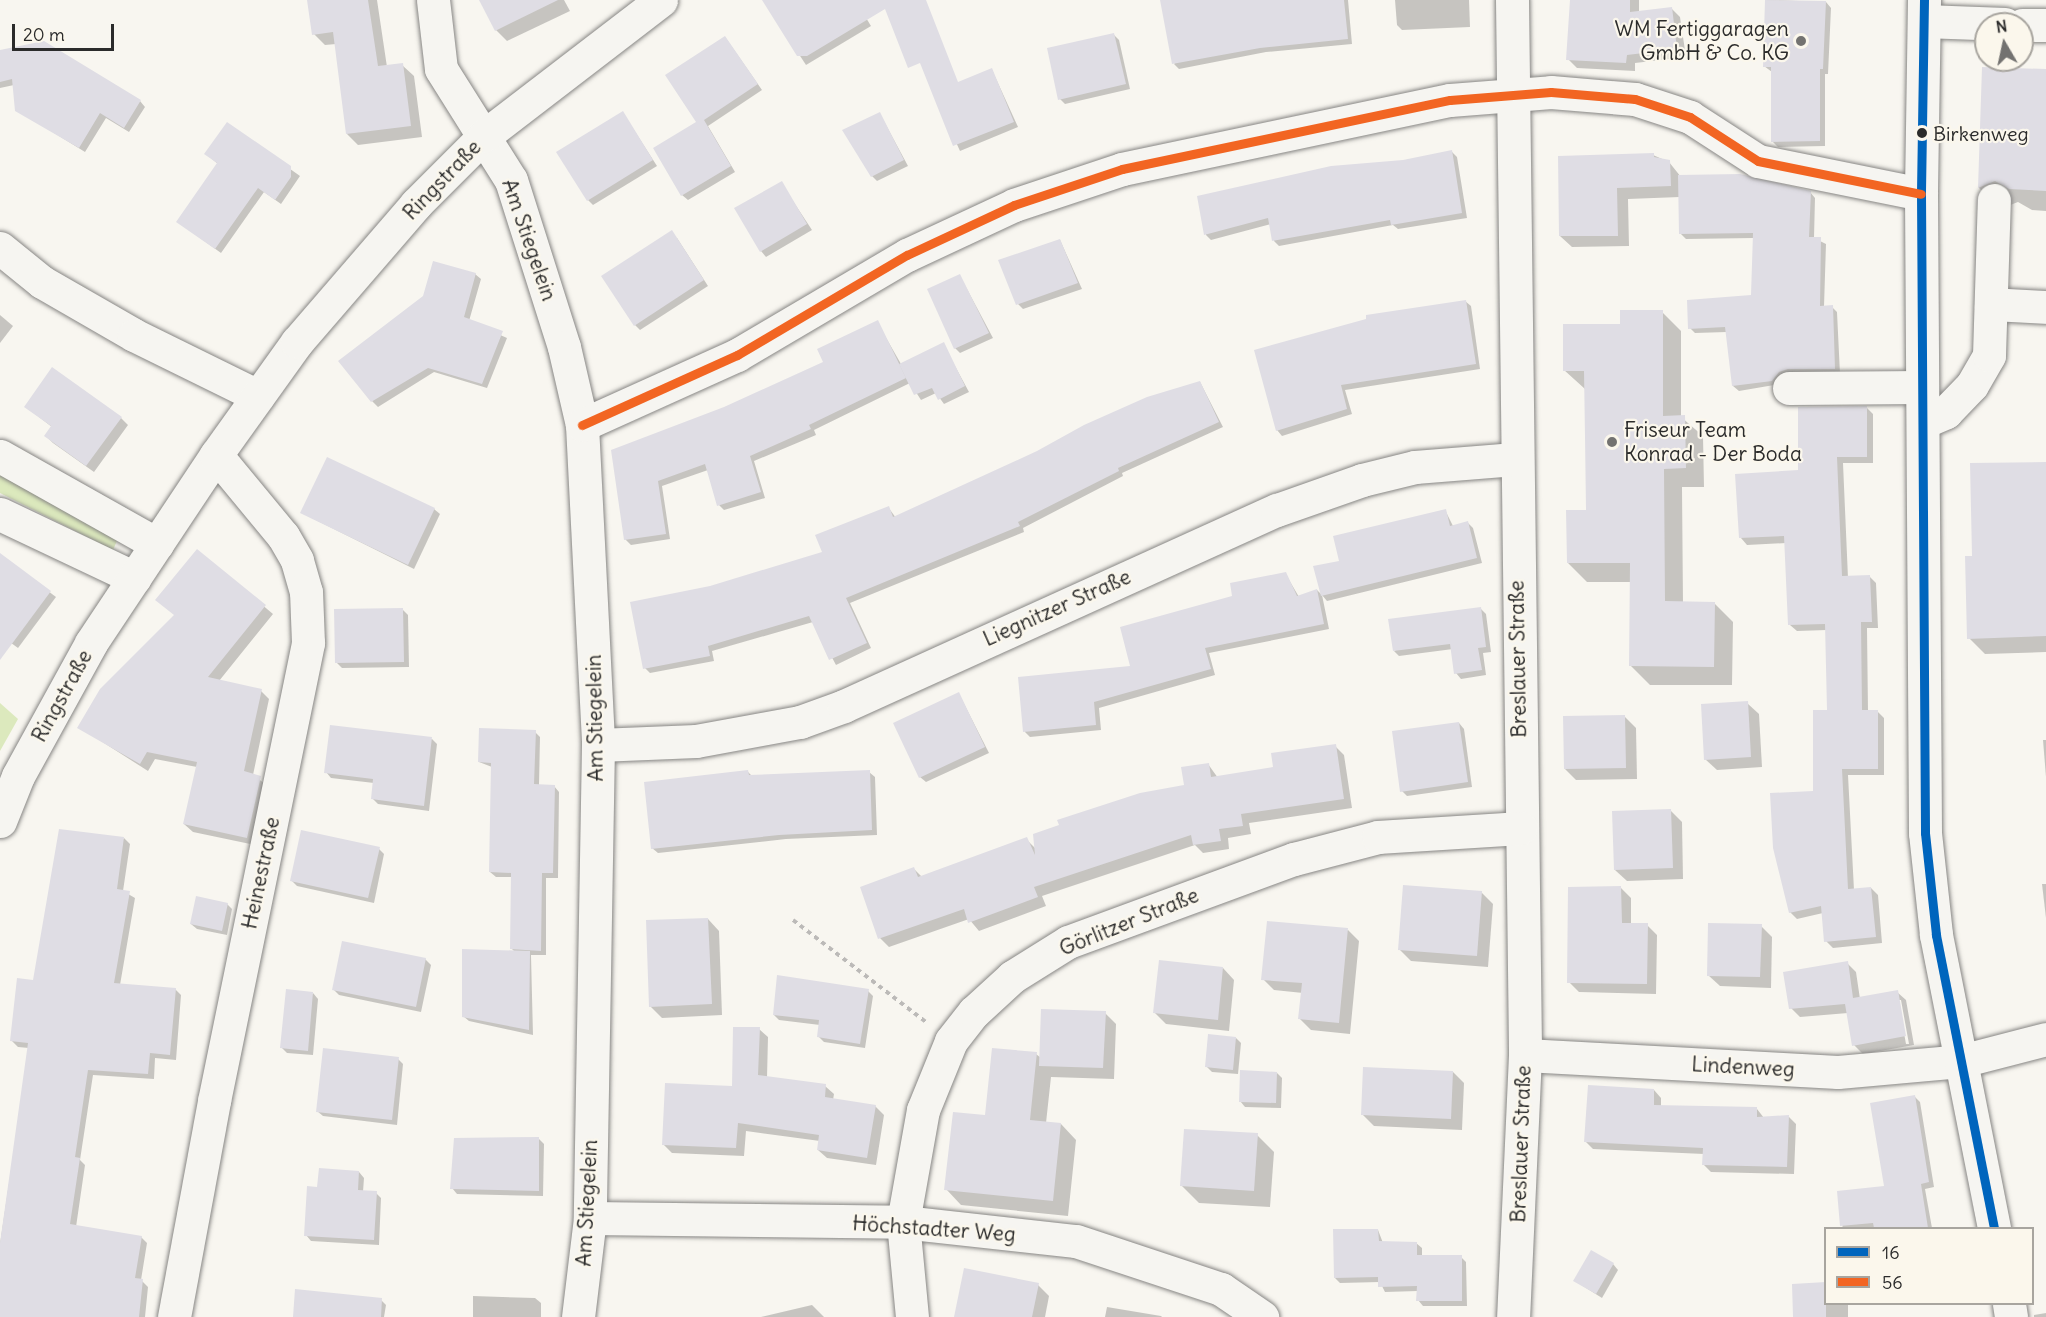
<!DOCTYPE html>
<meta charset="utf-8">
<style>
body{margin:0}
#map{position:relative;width:2046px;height:1317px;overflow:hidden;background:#f8f6f0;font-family:Delius,sans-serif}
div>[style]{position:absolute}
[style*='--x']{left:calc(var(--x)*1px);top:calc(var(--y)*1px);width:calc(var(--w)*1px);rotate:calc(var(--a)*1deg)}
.green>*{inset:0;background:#dce9bd}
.shadow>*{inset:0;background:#0003}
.building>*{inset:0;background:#dfdde4}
.path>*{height:4px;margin-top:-2px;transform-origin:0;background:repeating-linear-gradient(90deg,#bcbab8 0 4.5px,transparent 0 9px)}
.roads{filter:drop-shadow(0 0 2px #878684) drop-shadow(0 0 2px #878684)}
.minor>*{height:33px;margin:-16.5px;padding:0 16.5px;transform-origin:16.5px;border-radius:16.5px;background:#f6f5f1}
.bus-1>*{height:9px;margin:-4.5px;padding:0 4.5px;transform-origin:4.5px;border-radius:4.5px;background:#0065bd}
.bus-2>*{height:9px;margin:-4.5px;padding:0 4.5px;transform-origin:4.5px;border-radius:4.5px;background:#f26522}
.dots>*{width:16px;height:16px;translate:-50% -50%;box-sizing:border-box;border:3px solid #fbf7ec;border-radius:50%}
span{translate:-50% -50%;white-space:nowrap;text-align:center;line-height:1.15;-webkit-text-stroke:4.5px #fbf7ec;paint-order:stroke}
.bus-label{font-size:20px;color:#2b2b2b}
.left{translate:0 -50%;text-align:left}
.poi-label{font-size:21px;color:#2b2b2b}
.right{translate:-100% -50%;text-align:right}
.street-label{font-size:21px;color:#2b2b2b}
.legend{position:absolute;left:1824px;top:1227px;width:210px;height:78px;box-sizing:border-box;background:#fbf7ec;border:2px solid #a8a59f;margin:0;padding:8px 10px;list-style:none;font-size:18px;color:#2b2b2b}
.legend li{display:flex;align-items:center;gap:12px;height:30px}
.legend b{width:30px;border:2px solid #a8a59f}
.north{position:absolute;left:1974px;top:12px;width:60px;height:60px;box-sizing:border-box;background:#fbf7ec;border:2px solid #a8a59f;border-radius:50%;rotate:351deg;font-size:16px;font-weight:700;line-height:24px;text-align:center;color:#2b2b2b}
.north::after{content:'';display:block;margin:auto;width:21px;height:27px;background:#737270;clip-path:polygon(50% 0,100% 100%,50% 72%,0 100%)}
.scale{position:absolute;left:12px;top:24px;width:102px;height:27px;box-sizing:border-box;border:3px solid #2b2b2b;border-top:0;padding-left:8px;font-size:18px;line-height:21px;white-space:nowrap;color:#2b2b2b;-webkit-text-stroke:4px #fbf7ec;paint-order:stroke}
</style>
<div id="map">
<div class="green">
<div style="clip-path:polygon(0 462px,119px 536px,113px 550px,0 493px)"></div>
<div style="clip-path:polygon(0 703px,18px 719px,0 751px)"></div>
</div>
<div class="shadow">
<div style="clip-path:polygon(309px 0,377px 0,387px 67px,402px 65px,414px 76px,422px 137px,358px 145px,347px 134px,336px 44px,325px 45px,314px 34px)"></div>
<div style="clip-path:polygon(481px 0,564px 0,570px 11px,507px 41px,496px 30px)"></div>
<div style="clip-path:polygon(772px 0,855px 0,871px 26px,806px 65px,766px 4px)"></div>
<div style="clip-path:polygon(1232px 0,1348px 0,1352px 44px,1266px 52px,1179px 69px,1174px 64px)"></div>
<div style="clip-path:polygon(1395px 0,1469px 0,1470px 27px,1402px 30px,1397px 25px)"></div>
<div style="clip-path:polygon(1571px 0,1639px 0,1639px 12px,1671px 8px,1680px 17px,1686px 57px,1635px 63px,1635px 71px,1577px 68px,1568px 59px)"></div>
<div style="clip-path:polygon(1767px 0,1826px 2px,1831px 8px,1828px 74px,1825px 74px,1825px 146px,1778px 147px,1772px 141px,1772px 72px,1764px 66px)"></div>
<div style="clip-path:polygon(1114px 35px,1119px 40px,1130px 89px,1065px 104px,1060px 99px)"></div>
<div style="clip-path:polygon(725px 37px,762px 90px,708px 126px,735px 172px,688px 200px,682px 195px,698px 122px)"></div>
<div style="clip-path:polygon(0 52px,140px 101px,145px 107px,129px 132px,106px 118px,85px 152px,17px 110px,14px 85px,0 88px)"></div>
<div style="clip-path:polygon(1984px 68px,2046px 71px,2046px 211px,2032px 210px,2018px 202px,2000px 209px,1979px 188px)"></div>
<div style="clip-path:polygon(992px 70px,1018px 127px,960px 151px,934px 94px)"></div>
<div style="clip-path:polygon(623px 113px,657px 166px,593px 205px,588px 200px)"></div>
<div style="clip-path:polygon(880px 114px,908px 166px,877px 181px,872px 176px)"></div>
<div style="clip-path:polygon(227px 124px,300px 176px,281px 204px,264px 192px,221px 253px,178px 222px,218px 164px,206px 154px)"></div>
<div style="clip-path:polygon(1452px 152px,1457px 157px,1467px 218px,1398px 229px,1393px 225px,1279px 246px,1274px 241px,1271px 224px,1211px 240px,1206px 235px,1199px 197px)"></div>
<div style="clip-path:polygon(1653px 155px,1669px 162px,1681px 177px,1810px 192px,1815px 198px,1814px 238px,1826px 244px,1824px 307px,1832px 307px,1837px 312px,1840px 374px,1739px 391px,1733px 386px,1727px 332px,1695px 333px,1690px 328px,1753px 296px,1754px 238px,1686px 239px,1680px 233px,1680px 197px,1628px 199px,1629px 246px,1572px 247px,1560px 236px)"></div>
<div style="clip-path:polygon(781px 183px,812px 230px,766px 257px,761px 251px)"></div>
<div style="clip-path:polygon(677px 238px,708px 286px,640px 330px,635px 325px)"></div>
<div style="clip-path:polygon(1060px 240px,1082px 289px,1023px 309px,1018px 304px)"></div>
<div style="clip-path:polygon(475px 274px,481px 279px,469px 321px,507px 338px,487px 388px,434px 372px,378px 407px,372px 401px)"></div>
<div style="clip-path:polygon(960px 276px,993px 338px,960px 353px,955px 348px)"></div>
<div style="clip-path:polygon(1465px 301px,1471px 306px,1480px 369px,1345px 390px,1352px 414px,1282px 436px,1277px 430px,1256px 351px)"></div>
<div style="clip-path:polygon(1662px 312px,1681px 331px,1681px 417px,1703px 436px,1704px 487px,1682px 487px,1683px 603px,1714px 603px,1733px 622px,1732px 685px,1650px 685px,1631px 666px,1631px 582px,1587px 582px,1568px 563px,1588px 511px,1585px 389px,1564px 370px,1622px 325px)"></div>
<div style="clip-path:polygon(0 315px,13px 326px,0 343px)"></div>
<div style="clip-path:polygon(877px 322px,901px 364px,943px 344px,969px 392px,944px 404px,936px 393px,921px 400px,910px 383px,814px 430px,816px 435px,754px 461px,765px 498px,724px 510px,719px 505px,708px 470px,662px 486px,670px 539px,631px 545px,625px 539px,612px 451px,724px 409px,825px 363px)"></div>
<div style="clip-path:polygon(1200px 382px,1223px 427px,1122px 473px,1123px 476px,1023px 528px,1024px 532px,850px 603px,871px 648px,836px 665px,813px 622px,712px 651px,714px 661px,650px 673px,645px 668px,710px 588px,824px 553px,888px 507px,896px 518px)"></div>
<div style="clip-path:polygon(26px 407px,121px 418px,128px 425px,94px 472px,53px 443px,46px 436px,52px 427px)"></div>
<div style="clip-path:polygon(1867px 408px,1873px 414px,1873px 463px,1843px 463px,1848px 578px,1869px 576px,1876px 583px,1878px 628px,1867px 628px,1868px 711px,1877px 711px,1884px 718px,1884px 775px,1848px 775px,1854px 890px,1871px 888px,1878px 895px,1882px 943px,1833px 948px,1826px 941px,1823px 913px,1797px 919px,1790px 912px,1829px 712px,1827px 630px,1797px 631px,1790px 625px,1786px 543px,1747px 545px,1741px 538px,1799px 472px)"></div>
<div style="clip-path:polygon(2046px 463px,2046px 652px,1985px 654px,1969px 638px,1973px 557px)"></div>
<div style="clip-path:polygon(434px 509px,440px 514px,414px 569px,302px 513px)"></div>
<div style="clip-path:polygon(1445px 510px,1453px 526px,1468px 523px,1473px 528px,1482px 563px,1327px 601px,1322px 595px,1329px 629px,1209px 653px,1215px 675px,1099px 708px,1101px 730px,1030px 737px,1025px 732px,1019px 678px,1132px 667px,1121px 628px,1234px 598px,1231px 584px,1285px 573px,1299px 597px,1317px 590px,1322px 595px,1315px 567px,1341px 562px,1335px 537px)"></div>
<div style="clip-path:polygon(198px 551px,273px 614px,219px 681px,261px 691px,269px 699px,253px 775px,268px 786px,255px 845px,193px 832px,184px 824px,197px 767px,155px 759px,148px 771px,79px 727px,176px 616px)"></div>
<div style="clip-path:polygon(0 555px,56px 597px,18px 648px,0 635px)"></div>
<div style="clip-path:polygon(1480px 608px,1486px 614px,1491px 652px,1483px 653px,1486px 675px,1461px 679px,1456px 673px,1453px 649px,1399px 656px,1394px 651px)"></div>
<div style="clip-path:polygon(403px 610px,408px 615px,409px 667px,342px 668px,336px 662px)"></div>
<div style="clip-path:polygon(959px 694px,989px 753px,926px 782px,920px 777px)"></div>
<div style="clip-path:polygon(1747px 703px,1759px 714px,1762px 767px,1717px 770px,1705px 759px)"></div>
<div style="clip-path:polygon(1624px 716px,1636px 728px,1637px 779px,1576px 780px,1565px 769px)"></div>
<div style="clip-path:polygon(1459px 723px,1464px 729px,1472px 787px,1407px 796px,1402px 791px)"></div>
<div style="clip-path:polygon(535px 732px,540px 737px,539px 786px,554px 786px,559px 792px,558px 878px,546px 878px,546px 955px,531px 955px,533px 1035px,469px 1021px,463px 1016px,515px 952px,512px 949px,512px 877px,496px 877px,490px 872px,492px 767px,479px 762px)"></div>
<div style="clip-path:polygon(432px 739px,437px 744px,429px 811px,378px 804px,372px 798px,374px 783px,331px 778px,326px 772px)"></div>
<div style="clip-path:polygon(2043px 740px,2046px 740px,2046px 777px)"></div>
<div style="clip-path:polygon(1335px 746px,1344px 755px,1352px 808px,1249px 823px,1251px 834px,1228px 838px,1229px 849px,1203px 853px,1195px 845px,1042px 896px,1046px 906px,979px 931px,969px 919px,889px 947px,880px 938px,914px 869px,922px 877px,1026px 839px,1036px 849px,1186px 786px,1208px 764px,1218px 778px,1274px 769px)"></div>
<div style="clip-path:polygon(748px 772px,753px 777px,869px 772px,875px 777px,877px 835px,786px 839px,658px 853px,652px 848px)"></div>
<div style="clip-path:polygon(1671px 811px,1682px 822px,1683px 879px,1627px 881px,1615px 870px)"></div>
<div style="clip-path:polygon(124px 838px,130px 844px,123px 891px,135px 898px,120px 985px,175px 989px,181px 995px,176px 1060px,155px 1058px,154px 1079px,93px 1075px,80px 1160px,85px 1165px,76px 1227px,141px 1237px,147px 1243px,141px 1280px,148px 1287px,145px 1317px,0 1317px,0 1244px,29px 1048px,18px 1047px,12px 1041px,35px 982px)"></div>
<div style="clip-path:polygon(379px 849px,384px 854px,374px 903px,297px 886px,292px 881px)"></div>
<div style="clip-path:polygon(2042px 884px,2046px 884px,2046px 918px)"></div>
<div style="clip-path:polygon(1621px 888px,1631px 898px,1631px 925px,1647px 925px,1657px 935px,1656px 994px,1579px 992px,1569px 982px)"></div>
<div style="clip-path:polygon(1481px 892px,1493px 904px,1488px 967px,1411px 961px,1400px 950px)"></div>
<div style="clip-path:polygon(227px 904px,232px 909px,227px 935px,197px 929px,191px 924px)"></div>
<div style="clip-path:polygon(708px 919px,719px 931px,722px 1015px,662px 1018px,650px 1006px)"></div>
<div style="clip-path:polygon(1761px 926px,1772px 937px,1771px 988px,1720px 986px,1708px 975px)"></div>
<div style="clip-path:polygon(1348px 930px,1359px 941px,1350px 1034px,1311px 1030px,1300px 1019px,1303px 993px,1274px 990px,1263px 979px)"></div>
<div style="clip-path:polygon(425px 959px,431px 965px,421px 1012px,339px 995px,334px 990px)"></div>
<div style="clip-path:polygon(evenodd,1847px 963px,1856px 972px,1860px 999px,1897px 992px,1906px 1000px,1914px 1045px,1863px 1054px,1854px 1045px,1848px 1013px,1800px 1017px,1791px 1008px,1847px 963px,1898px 1000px,1901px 1000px,1909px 1044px,1906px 1044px,1898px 1000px)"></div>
<div style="clip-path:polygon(1223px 968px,1234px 980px,1229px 1031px,1166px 1024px,1155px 1013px)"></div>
<div style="clip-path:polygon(868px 991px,873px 996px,865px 1048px,824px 1042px,818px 1036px,820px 1025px,779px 1020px,774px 1015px)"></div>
<div style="clip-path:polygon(313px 993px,318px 999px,313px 1055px,287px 1053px,281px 1047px)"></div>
<div style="clip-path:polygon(1105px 1013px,1116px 1024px,1114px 1079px,1051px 1077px,1046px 1123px,1061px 1124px,1076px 1140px,1068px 1216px,961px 1205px,946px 1189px,987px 1117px,1036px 1054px,1041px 1058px)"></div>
<div style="clip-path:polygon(759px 1029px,768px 1037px,767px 1078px,825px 1086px,834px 1094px,833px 1100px,875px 1106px,884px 1115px,876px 1165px,827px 1158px,818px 1150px,820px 1141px,746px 1131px,744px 1156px,672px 1153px,663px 1144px,733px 1087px)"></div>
<div style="clip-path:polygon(1236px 1038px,1241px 1043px,1238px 1074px,1212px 1072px,1207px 1067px)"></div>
<div style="clip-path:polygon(398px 1059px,403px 1064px,397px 1125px,323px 1116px,317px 1111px)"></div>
<div style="clip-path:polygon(1453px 1072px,1464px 1083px,1462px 1130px,1374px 1126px,1363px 1115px)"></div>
<div style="clip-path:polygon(1277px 1073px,1282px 1078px,1281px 1108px,1245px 1107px,1240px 1101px)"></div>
<div style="clip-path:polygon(1654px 1090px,1661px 1098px,1661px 1107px,1757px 1109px,1764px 1118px,1789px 1117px,1796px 1124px,1794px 1174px,1711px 1172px,1704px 1165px,1704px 1154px,1593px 1149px,1585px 1141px)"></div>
<div style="clip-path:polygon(1915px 1097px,1920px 1102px,1934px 1187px,1925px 1189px,1932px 1228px,1844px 1228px,1842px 1226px,1885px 1188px)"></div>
<div style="clip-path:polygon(1257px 1135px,1274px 1152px,1270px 1207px,1199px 1203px,1182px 1186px)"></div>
<div style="clip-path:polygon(539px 1139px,544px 1144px,543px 1196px,457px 1194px,452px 1188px)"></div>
<div style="clip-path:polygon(359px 1172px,364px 1178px,363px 1192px,376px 1193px,381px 1198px,379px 1245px,311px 1241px,306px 1235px,319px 1188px)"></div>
<div style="clip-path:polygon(1378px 1230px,1383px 1243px,1416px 1243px,1422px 1248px,1422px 1257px,1461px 1257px,1466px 1262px,1467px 1306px,1423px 1306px,1418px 1300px,1418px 1291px,1385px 1292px,1380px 1282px,1340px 1283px,1335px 1278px)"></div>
<div style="clip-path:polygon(1613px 1264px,1618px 1270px,1602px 1298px,1575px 1281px)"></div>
<div style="clip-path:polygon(1038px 1285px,1049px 1296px,1045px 1317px,956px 1317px)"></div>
<div style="clip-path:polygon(473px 1296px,535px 1298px,541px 1303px,541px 1317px,473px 1317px)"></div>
<div style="clip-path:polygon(380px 1299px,386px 1305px,384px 1317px,294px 1317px)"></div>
<div style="clip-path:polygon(1826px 1304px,1848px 1304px,1848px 1317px,1797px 1317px)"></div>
<div style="clip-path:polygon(812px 1305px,824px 1317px,761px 1317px)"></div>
<div style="clip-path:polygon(1107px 1307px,1161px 1316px,1162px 1317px,1105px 1317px)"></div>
<div style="clip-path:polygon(2046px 1313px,2046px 1317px,2034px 1317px,2034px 1315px)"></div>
</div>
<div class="building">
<div style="clip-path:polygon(307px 0,368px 0,378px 66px,403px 63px,411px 126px,346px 134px,333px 32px,312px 35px)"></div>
<div style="clip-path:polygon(479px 0,558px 0,495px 31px)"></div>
<div style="clip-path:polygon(762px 0,926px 0,958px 82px,992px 68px,1014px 122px,953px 146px,920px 63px,908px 68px,885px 9px,807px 56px,797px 56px)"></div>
<div style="clip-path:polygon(1160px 0,1344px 0,1348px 39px,1260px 48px,1172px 64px)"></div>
<div style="clip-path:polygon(1570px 0,1630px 0,1630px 12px,1672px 7px,1677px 49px,1627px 55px,1626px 63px,1566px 60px)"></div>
<div style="clip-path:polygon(1765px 0,1826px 1px,1823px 69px,1820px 69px,1820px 141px,1771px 142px,1771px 67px,1763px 67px)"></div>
<div style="clip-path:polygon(1114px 33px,1126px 84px,1058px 100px,1047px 48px)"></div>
<div style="clip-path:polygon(725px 36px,758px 84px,704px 120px,731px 166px,681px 196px,653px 148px,696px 122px,665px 75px)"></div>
<div style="clip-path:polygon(44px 41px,141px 100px,124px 128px,100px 113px,79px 148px,15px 111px,12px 79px,0 82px,0 50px)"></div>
<div style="clip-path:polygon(1982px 67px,2046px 69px,2046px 191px,2009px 189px,1995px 181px,1978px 188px)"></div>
<div style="clip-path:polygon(623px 111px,653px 160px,587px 201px,556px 152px)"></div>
<div style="clip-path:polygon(880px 112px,904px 160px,871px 177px,842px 130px)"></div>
<div style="clip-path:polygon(227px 122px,291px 166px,291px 177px,275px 200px,258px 188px,215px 249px,176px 222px,217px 163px,204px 154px)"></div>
<div style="clip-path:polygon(1452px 150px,1462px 213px,1391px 225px,1390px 220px,1272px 241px,1268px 218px,1204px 235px,1197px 196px,1331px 166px,1403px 160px)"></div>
<div style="clip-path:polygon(1654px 153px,1654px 157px,1670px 160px,1671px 186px,1617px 188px,1618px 236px,1559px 236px,1558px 156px)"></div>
<div style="clip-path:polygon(1740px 174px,1811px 191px,1809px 237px,1821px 237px,1820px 306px,1833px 305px,1835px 369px,1788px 369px,1779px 372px,1772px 381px,1732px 386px,1725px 327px,1688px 329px,1687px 300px,1751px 295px,1753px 233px,1679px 234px,1678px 175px)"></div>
<div style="clip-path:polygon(782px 181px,807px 224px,760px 252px,734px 208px)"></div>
<div style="clip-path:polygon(672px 230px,704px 280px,634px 326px,601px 276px)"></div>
<div style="clip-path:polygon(1060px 239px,1078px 283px,1016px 305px,998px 260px)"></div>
<div style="clip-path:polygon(433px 261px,476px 273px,464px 317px,503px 331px,482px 384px,428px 368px,371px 402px,338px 361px,423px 296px)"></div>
<div style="clip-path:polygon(960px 274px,989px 333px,954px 349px,927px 289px)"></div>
<div style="clip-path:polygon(1466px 300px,1476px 364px,1341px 385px,1347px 409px,1276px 431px,1254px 350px,1366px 319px,1366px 315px)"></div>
<div style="clip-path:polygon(1620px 310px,1663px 310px,1663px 416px,1685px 415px,1686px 468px,1664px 469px,1665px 601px,1715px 602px,1714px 667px,1629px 666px,1630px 563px,1567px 563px,1566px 510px,1586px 510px,1585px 437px,1584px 371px,1563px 371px,1563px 324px,1620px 324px)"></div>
<div style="clip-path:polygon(878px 320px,906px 378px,809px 425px,811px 429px,750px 456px,761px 492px,717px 506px,705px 464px,658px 481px,666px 534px,624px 540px,611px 450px,724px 407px,823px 362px,817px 349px)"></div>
<div style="clip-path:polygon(944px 342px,965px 386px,938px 400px,932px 388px,914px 395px,899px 364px)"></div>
<div style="clip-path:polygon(52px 367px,122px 417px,86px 466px,44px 436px,51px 426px,24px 407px)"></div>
<div style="clip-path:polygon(1200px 381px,1219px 422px,1118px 468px,1119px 471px,1018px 522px,1020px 526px,846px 598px,867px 643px,829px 660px,809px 616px,708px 646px,710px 656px,643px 669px,630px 602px,710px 586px,822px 552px,815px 535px,889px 506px,893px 517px,1037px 451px,1084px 425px,1147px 397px)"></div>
<div style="clip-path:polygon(1867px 406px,1867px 457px,1837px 457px,1842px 576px,1870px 575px,1872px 622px,1861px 622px,1862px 710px,1878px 710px,1878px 769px,1842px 769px,1848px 889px,1871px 887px,1876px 937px,1824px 942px,1821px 906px,1789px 913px,1773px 848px,1770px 793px,1813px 791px,1813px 710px,1827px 710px,1825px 624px,1788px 625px,1784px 536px,1739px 538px,1735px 474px,1798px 470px,1798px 407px)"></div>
<div style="clip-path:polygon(327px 457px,435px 508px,408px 565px,300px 513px)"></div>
<div style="clip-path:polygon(2046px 462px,2046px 636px,1967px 639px,1965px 556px,1972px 556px,1970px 463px)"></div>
<div style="clip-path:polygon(1446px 509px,1450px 526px,1468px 521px,1477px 558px,1321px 596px,1313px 566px,1339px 561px,1333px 536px)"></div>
<div style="clip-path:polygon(197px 549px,266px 605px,208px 677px,262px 689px,244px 771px,261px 776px,247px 838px,183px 824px,197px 762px,147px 752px,140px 764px,77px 728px,100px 689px,174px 615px,155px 600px)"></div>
<div style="clip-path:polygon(0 553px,51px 591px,0 660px)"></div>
<div style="clip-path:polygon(1286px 572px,1297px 596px,1317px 589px,1324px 624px,1205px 648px,1211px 669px,1094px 702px,1096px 725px,1023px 732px,1018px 677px,1130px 666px,1120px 627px,1232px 596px,1230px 583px)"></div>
<div style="clip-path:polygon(1481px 607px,1486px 647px,1478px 648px,1482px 670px,1454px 674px,1450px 644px,1393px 651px,1388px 619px)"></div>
<div style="clip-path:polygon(403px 608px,404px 662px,335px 663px,334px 609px)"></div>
<div style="clip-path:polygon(959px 692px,985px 747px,919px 778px,893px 723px)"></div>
<div style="clip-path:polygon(1748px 701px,1751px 757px,1704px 760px,1701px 704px)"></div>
<div style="clip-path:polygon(1625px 715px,1626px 768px,1564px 769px,1563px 716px)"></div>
<div style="clip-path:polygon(1459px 722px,1468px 782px,1400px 792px,1392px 731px)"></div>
<div style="clip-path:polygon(330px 725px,432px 737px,424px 806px,371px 799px,373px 779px,324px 773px)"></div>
<div style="clip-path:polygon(479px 728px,536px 730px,534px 784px,555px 785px,553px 873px,542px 873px,541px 951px,510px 949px,511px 873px,489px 872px,491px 763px,478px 762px)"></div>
<div style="clip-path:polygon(1336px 744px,1344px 799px,1241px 814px,1243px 826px,1219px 829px,1221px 841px,1193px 845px,1191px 835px,1034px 887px,1038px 897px,968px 923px,964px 909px,878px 939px,860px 887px,914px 867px,918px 877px,1027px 837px,1035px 855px,1033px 834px,1059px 825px,1057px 820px,1140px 793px,1184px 785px,1181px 767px,1209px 763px,1211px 777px,1273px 767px,1271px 753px)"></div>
<div style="clip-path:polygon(748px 770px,749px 775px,870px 770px,872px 830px,779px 835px,651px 849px,644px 782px)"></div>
<div style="clip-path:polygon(1671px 809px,1673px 868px,1614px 870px,1612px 811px)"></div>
<div style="clip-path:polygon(59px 829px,124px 837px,117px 889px,130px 891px,114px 983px,176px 988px,170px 1055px,150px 1053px,148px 1074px,88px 1070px,75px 1157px,80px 1158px,70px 1224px,142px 1236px,135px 1278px,143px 1279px,139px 1317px,0 1317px,0 1243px,28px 1043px,10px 1041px,17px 978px,33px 980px)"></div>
<div style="clip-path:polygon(301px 830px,380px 847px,368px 898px,290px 881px)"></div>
<div style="clip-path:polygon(1403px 885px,1482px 891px,1477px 956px,1398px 950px)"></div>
<div style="clip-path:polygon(1621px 886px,1622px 923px,1648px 923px,1647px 984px,1567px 983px,1568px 887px)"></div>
<div style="clip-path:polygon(196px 896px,228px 903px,222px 931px,190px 924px)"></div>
<div style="clip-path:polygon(708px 918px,712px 1004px,649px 1007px,646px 920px)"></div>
<div style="clip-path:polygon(1267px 921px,1348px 928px,1339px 1023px,1298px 1019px,1302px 983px,1261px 980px)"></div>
<div style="clip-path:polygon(1708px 923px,1762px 924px,1760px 977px,1707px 976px)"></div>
<div style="clip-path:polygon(342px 941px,426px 958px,416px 1007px,332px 990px)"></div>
<div style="clip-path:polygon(462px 949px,530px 951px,529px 1030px,462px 1017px)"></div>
<div style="clip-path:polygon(1159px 960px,1223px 967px,1218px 1020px,1153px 1013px)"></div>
<div style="clip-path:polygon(1848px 961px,1853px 998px,1898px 990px,1906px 1036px,1852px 1046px,1845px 1004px,1789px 1009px,1783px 972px)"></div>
<div style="clip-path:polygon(777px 975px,869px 989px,860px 1044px,817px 1037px,819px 1020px,773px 1015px)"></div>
<div style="clip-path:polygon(286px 989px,313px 992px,308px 1051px,280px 1048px)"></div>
<div style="clip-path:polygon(1041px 1009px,1106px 1011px,1103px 1068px,1039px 1066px)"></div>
<div style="clip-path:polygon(733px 1027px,760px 1027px,758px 1075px,826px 1084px,825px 1097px,876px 1105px,867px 1158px,817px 1150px,819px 1135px,738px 1123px,736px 1148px,662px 1145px,665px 1083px,732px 1086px)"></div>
<div style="clip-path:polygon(1208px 1034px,1236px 1037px,1233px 1070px,1205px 1067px)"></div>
<div style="clip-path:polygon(323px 1048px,399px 1057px,392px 1120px,316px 1112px)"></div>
<div style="clip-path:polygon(992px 1048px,1037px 1052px,1030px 1120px,1061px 1123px,1053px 1201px,944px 1190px,953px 1112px,985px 1115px)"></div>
<div style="clip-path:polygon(1363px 1067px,1453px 1071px,1451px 1119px,1361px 1115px)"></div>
<div style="clip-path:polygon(1240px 1070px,1277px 1072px,1276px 1103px,1239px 1102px)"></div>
<div style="clip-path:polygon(1588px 1085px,1654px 1089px,1654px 1105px,1757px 1107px,1757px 1117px,1789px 1115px,1787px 1167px,1702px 1165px,1703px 1148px,1584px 1142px)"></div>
<div style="clip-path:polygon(1915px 1095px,1929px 1182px,1921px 1184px,1928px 1228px,1874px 1228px,1873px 1223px,1840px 1226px,1837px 1191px,1884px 1186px,1870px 1103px)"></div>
<div style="clip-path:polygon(1184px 1129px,1258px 1133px,1254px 1191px,1180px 1186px)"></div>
<div style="clip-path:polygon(539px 1137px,539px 1191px,450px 1189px,454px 1138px)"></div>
<div style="clip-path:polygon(319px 1168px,359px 1171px,358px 1190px,377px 1191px,374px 1240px,304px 1236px,307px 1186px,317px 1187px)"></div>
<div style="clip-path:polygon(1333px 1229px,1378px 1229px,1379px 1241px,1417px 1242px,1417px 1255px,1462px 1255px,1462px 1301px,1416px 1301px,1417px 1286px,1378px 1287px,1378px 1277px,1334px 1278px)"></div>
<div style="clip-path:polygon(1591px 1250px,1614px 1263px,1596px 1294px,1573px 1281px)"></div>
<div style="clip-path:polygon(964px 1268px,1039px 1283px,1032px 1317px,954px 1317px)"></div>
<div style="clip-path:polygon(1826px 1282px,1826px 1317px,1793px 1317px,1792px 1284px)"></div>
<div style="clip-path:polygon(295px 1289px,382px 1298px,381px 1317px,293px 1317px)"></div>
</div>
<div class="path">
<div style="--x:793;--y:920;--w:168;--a:37.5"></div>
</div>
<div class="roads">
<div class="minor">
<div style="--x:433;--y:0;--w:69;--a:83.4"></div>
<div style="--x:441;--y:69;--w:131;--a:57.8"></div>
<div style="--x:511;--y:180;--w:175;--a:72.4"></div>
<div style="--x:564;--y:347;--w:80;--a:77"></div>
<div style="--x:582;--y:425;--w:320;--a:87.1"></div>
<div style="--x:598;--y:745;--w:473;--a:91"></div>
<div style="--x:590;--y:1218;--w:100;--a:96.9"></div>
<div style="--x:1512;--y:0;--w:1055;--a:89.29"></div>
<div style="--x:1525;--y:1055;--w:262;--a:92.6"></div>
<div style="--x:1924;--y:0;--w:194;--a:90.9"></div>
<div style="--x:1921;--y:194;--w:639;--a:89.64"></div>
<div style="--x:1925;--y:833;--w:103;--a:83.8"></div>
<div style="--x:1936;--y:935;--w:299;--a:78.8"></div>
<div style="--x:1924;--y:21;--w:81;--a:2.1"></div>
<div style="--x:2022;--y:25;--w:24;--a:0"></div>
<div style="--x:0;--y:248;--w:54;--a:39"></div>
<div style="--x:42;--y:282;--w:106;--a:29.9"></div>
<div style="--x:134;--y:335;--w:138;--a:26.2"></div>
<div style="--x:1991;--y:304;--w:55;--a:3.1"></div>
<div style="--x:1789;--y:388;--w:133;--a:-0.4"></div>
<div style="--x:1923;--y:422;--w:25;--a:-23"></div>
<div style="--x:1946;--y:412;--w:37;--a:-46"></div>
<div style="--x:1972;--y:385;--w:34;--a:-60"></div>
<div style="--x:1989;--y:355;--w:155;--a:-88.2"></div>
<div style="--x:582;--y:425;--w:170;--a:-24.3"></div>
<div style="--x:737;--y:355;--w:197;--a:-30.5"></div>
<div style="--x:907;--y:255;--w:118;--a:-25"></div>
<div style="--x:1014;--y:205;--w:114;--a:-18.4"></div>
<div style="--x:1122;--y:169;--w:335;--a:-11.9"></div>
<div style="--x:1450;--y:100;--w:101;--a:-4.5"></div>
<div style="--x:1551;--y:92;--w:84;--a:4.8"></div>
<div style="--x:1635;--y:99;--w:58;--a:18.1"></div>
<div style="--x:1690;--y:117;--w:81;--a:32.9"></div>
<div style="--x:1758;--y:161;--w:166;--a:11.4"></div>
<div style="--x:0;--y:456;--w:180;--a:29.3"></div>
<div style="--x:0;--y:514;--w:149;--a:25.4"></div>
<div style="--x:598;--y:745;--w:98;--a:-2.3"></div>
<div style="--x:696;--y:741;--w:106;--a:-10.4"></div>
<div style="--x:800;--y:722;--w:47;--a:-20"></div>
<div style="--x:844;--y:706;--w:475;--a:-24.4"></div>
<div style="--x:1277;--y:510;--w:90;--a:-19.4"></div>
<div style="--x:1362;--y:480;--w:55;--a:-13.8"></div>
<div style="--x:1415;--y:467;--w:100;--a:-4.6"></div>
<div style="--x:0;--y:821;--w:48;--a:-68.2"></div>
<div style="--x:18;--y:776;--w:152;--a:-61.2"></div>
<div style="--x:91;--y:643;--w:226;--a:-56.4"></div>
<div style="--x:216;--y:455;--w:139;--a:-54.4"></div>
<div style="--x:297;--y:342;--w:182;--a:-49.2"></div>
<div style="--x:416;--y:204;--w:96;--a:-45"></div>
<div style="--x:484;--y:136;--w:223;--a:-37.5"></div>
<div style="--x:1525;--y:1055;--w:313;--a:3.1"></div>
<div style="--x:1838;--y:1072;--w:123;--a:-5.1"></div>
<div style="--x:1961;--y:1061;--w:88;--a:-14.5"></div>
<div style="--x:590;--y:1218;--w:313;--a:0.7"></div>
<div style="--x:903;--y:1222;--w:174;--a:6.3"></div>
<div style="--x:1076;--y:1241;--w:153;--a:18.3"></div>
<div style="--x:1221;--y:1289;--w:50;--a:34.3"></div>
<div style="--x:2009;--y:1304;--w:13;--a:81"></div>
<div style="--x:174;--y:1317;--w:220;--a:-79.5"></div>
<div style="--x:214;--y:1101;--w:468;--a:-78.4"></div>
<div style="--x:308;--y:643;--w:51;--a:-92.2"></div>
<div style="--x:306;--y:592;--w:33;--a:-106"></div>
<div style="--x:297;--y:560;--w:28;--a:-120"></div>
<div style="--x:283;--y:536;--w:105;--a:-129.6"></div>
<div style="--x:912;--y:1317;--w:95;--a:-95.4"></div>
<div style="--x:903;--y:1222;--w:114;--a:-79.9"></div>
<div style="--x:923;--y:1110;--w:74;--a:-67.9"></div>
<div style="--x:951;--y:1041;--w:37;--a:-52"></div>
<div style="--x:974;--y:1012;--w:52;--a:-42.6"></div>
<div style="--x:1012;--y:977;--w:66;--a:-32"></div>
<div style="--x:1068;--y:942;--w:241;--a:-20.2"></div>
<div style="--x:1294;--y:859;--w:87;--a:-14.7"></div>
<div style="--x:1378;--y:837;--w:143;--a:-3.6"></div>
</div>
</div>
<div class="bus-1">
<div style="--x:1924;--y:0;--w:194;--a:90.9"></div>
<div style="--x:1921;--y:194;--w:639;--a:89.64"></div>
<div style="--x:1925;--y:833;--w:103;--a:83.8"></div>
<div style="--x:1936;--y:935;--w:299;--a:78.8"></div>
</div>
<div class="bus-2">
<div style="--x:582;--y:425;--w:170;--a:-24.3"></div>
<div style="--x:737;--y:355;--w:197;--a:-30.5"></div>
<div style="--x:907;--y:255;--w:118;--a:-25"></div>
<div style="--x:1014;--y:205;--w:114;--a:-18.4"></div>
<div style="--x:1122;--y:169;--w:335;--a:-11.9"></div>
<div style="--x:1450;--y:100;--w:101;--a:-4.5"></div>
<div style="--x:1551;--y:92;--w:84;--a:4.8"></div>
<div style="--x:1635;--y:99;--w:58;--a:18.1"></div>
<div style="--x:1690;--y:117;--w:81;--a:32.9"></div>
<div style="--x:1758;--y:161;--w:166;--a:11.4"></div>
</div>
<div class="dots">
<div style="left:1801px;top:41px;background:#737270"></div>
<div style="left:1922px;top:133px;background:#2b2b2b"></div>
<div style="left:1612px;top:442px;background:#737270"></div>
</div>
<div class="bus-label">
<span class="left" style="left:1933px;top:133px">Birkenweg</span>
</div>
<div class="poi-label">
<span class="right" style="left:1789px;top:41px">WM Fertiggaragen<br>GmbH &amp; Co. KG</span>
<span class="left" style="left:1624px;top:442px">Friseur Team<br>Konrad - Der Boda</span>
</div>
<div class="street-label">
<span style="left:442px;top:180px;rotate:-46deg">Ringstraße</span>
<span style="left:529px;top:240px;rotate:71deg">Am Stiegelein</span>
<span style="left:1057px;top:608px;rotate:-24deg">Liegnitzer Straße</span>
<span style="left:1518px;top:659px;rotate:-91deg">Breslauer Straße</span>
<span style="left:62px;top:696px;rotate:-61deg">Ringstraße</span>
<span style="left:595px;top:718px;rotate:-91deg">Am Stiegelein</span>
<span style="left:261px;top:873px;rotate:-78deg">Heinestraße</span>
<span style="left:1129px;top:922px;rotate:-22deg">Görlitzer Straße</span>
<span style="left:1743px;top:1067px;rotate:3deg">Lindenweg</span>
<span style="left:1521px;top:1144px;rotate:-88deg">Breslauer Straße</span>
<span style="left:587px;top:1203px;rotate:-87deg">Am Stiegelein</span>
<span style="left:934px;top:1229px;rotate:4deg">Höchstadter Weg</span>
</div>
<ul class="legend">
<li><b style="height:8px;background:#0065bd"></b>16</li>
<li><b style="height:8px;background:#f26522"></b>56</li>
</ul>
<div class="north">N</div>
<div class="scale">20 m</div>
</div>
